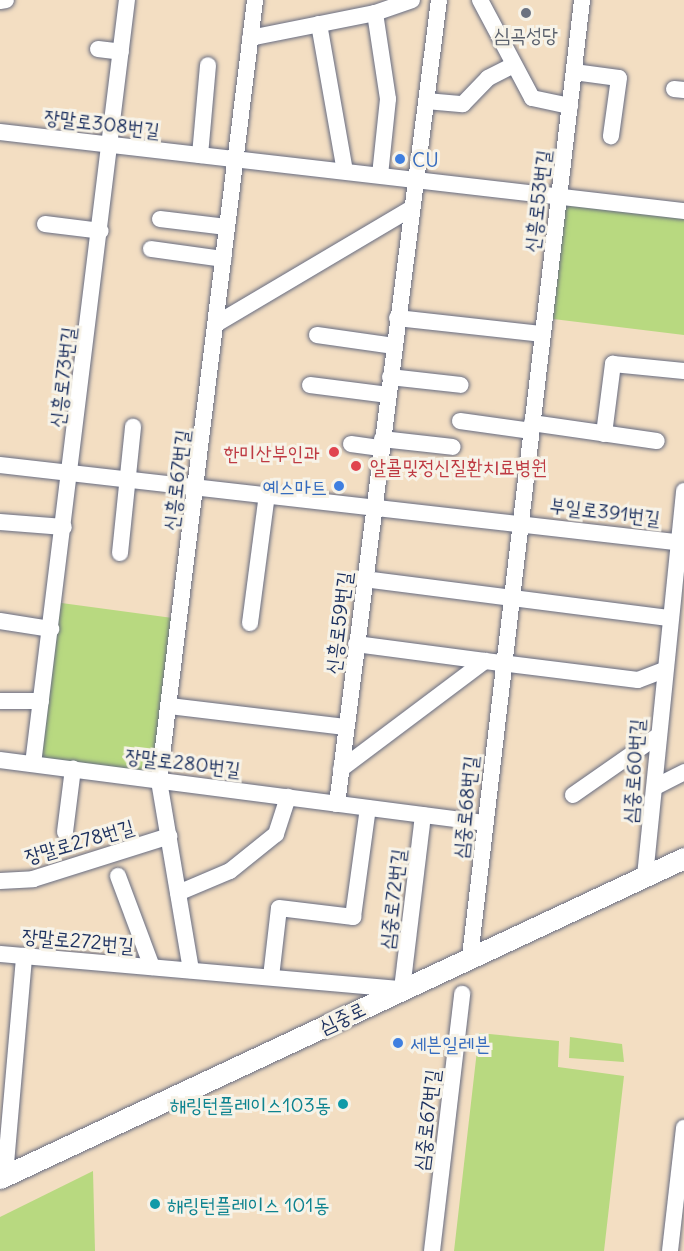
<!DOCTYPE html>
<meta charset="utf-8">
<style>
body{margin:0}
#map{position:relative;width:684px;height:1251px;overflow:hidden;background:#f3dec2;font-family:Delius,"Poor Story",sans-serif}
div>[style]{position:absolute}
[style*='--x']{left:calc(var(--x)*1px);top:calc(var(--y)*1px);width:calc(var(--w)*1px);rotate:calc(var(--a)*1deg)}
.green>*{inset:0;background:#b8d980}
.roads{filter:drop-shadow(0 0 2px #676c81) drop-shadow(0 0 2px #676c81)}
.minor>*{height:16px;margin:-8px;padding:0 8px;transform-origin:8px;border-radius:8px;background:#fff}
.tertiary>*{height:21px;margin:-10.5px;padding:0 10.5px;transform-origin:10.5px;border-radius:10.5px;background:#fff}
.dots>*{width:16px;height:16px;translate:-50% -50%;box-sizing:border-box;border:3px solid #f7f3e8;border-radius:50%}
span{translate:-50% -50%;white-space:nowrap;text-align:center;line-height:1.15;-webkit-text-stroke:6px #f7f3e8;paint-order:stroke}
.worship-label{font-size:20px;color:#5b616d}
.street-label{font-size:20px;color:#1b2f5e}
.shop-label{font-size:20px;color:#366cbe}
.left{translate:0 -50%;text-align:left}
.right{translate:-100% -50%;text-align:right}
.health-label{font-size:20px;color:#be3a42}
.culture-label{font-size:20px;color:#0d838f}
</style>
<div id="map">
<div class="green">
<div style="clip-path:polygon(559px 194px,684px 211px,684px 335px,545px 318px)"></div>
<div style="clip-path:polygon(54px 602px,180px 619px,159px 780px,33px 764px)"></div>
<div style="clip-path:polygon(479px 1033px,559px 1041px,558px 1067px,624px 1076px,604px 1251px,454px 1251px)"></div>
<div style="clip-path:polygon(570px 1037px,622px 1044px,624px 1062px,569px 1058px)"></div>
<div style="clip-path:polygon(93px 1171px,95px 1251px,0 1251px,0 1217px)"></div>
</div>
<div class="roads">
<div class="minor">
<div style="--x:480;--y:0;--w:111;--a:62"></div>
<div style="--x:532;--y:98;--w:39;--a:12"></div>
<div style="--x:0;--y:1;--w:6;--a:-9"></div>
<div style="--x:375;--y:13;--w:87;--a:81.4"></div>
<div style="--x:388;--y:99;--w:76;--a:96"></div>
<div style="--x:319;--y:24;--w:149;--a:80"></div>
<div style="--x:250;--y:38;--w:127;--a:-11.3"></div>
<div style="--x:375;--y:13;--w:39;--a:-19"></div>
<div style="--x:98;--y:49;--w:23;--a:7"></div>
<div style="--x:574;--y:72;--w:45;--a:7.6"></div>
<div style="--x:619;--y:78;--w:59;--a:97.9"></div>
<div style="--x:674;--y:89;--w:10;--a:6"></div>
<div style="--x:426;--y:101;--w:37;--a:5"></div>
<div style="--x:463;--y:104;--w:36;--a:-46"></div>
<div style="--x:488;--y:78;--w:29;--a:-27"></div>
<div style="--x:0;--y:132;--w:689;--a:6.59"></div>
<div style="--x:200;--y:155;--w:90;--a:-84.9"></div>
<div style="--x:160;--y:219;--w:67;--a:6.8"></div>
<div style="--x:45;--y:224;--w:56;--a:7.1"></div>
<div style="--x:151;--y:249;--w:73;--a:7.9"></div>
<div style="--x:397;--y:318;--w:147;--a:6.3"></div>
<div style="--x:216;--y:324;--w:228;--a:-30.6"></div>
<div style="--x:317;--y:335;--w:78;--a:8.1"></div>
<div style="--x:390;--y:377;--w:71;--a:6.4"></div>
<div style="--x:310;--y:385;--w:79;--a:7.3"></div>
<div style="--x:460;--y:421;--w:72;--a:8"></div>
<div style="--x:532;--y:423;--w:126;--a:8.2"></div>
<div style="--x:604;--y:434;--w:71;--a:-82.7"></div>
<div style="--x:613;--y:364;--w:71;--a:5.6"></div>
<div style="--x:382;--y:439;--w:71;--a:6.4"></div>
<div style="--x:351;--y:444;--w:30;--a:8"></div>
<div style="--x:0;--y:465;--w:688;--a:6.51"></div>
<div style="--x:0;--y:522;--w:64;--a:4.5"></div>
<div style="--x:120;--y:553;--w:127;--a:-84.1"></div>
<div style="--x:364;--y:579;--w:307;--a:7.3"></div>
<div style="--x:0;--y:621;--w:52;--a:8.9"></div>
<div style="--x:250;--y:623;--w:130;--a:-82.5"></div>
<div style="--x:356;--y:644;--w:130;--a:7.5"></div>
<div style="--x:0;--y:701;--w:41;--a:0"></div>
<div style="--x:169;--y:706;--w:178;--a:6.8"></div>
<div style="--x:0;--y:760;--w:488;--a:7.4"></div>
<div style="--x:33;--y:764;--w:770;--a:-82.99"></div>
<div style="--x:341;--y:769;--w:180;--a:-36.9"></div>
<div style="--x:485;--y:661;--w:154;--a:7.1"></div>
<div style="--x:638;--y:680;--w:28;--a:-21"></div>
<div style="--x:655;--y:787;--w:33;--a:-27"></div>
<div style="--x:573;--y:795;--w:101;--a:-34.9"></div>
<div style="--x:337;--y:804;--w:810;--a:-82.77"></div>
<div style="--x:65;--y:832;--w:64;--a:-82.8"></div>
<div style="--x:118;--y:876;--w:97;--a:69.5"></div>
<div style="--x:645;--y:876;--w:387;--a:-84.2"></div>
<div style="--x:0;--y:881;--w:33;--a:-3"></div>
<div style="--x:33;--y:879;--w:143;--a:-17.5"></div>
<div style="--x:178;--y:893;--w:56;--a:-22.9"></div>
<div style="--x:230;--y:871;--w:59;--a:-38.8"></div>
<div style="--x:276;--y:834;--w:39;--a:-72"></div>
<div style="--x:0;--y:954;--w:404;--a:5"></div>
<div style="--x:402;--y:989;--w:175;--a:-83.1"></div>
<div style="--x:470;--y:957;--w:964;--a:-83.32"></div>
<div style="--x:191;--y:970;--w:193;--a:-99.6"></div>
<div style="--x:159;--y:780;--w:786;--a:-82.98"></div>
<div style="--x:271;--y:977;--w:69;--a:-83.4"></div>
<div style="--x:279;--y:908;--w:75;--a:6.9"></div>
<div style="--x:353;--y:917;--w:110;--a:-82.2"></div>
<div style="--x:5;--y:1175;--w:220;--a:-85"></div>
<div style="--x:432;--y:1251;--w:259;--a:-83.3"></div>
<div style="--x:670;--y:1251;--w:124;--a:-83.5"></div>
</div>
<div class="tertiary">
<div style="--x:0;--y:1178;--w:755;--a:-25.07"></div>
</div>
</div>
<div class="dots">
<div style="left:526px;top:13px;background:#6b7280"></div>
<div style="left:400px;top:159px;background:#3f7fe0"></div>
<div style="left:334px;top:452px;background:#e0444e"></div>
<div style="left:356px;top:466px;background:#e0444e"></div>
<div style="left:339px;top:486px;background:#3f7fe0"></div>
<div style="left:398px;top:1043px;background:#3f7fe0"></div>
<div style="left:343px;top:1104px;background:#0f9aa8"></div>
<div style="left:155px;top:1204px;background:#0f9aa8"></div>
</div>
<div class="worship-label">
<span style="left:526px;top:34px">심곡성당</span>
</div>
<div class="street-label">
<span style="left:102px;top:123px;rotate:7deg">장말로308번길</span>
<span style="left:537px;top:201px;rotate:-83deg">신흥로53번길</span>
<span style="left:62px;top:377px;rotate:-83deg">신흥로73번길</span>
<span style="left:176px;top:480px;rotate:-83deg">신흥로67번길</span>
<span style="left:605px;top:511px;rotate:7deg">부일로391번길</span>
<span style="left:338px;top:623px;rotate:-83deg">신흥로59번길</span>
<span style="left:183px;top:762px;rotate:7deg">장말로280번길</span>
<span style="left:633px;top:771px;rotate:-86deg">심중로60번길</span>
<span style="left:465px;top:807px;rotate:-84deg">심중로68번길</span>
<span style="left:79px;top:841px;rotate:-16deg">장말로278번길</span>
<span style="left:392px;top:899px;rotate:-83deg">심중로72번길</span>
<span style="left:78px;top:940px;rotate:5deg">장말로272번길</span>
<span style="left:342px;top:1017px;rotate:-25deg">심중로</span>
<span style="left:426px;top:1120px;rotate:-83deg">심중로67번길</span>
</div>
<div class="shop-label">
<span class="left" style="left:412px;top:159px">CU</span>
<span class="right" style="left:327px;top:486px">예스마트</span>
<span class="left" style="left:410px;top:1043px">세븐일레븐</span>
</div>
<div class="health-label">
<span class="right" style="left:320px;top:452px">한미산부인과</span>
<span class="left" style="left:370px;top:466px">알콜및정신질환치료병원</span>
</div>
<div class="culture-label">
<span class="right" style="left:331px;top:1104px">해링턴플레이스103동</span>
<span class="left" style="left:167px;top:1204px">해링턴플레이스 101동</span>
</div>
</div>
